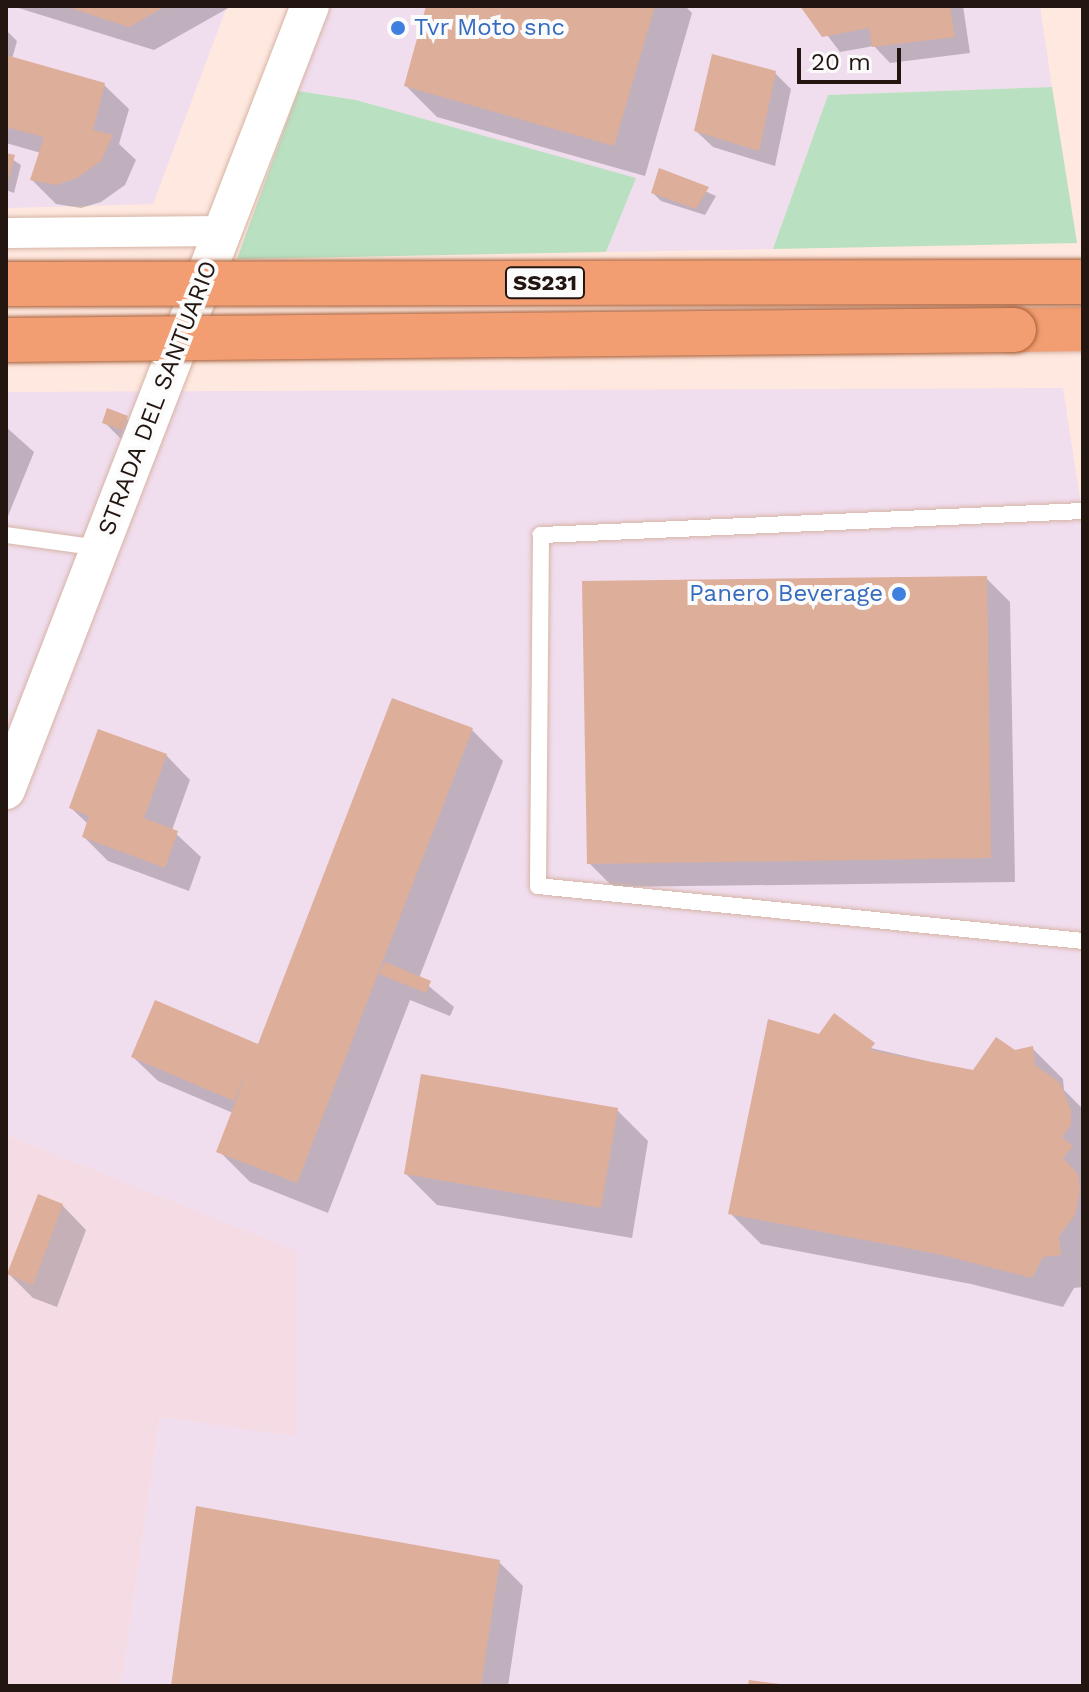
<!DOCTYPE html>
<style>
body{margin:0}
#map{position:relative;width:1089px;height:1692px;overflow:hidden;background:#fee8df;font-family:"Work Sans",sans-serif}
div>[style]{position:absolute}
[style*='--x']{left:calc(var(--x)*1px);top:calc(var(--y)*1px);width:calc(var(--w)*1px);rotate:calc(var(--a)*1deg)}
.commercial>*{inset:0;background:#f5dce4}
.industrial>*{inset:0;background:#f0ddee}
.green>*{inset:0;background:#b9e0c1}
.shadow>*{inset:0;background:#0003}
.building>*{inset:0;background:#ddae9a}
.roads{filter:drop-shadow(0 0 2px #d6b4a5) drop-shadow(0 0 2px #d6b4a5)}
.service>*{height:16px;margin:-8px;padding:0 8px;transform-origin:8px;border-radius:8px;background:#fff}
.minor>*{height:30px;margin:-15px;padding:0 15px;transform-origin:15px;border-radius:15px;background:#fff}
.tertiary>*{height:38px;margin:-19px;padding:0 19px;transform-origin:19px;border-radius:19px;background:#fff}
.trunk>*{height:44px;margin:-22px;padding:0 22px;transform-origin:22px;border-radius:22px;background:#f29e72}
.bridges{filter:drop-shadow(0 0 2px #a75f39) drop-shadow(0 0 2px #a75f39)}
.trunk-bridge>*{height:44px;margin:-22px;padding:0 22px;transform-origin:22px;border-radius:22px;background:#f29e72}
.dots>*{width:22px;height:22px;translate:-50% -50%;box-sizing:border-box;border:4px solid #fbfbfb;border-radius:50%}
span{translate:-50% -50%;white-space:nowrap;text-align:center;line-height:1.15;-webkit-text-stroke:8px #fbfbfb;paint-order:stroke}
.shield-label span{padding:2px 6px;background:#fbfbfb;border:2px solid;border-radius:6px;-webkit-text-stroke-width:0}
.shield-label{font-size:22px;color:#231611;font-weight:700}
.shop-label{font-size:24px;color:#366cbe}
.left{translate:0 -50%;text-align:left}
.right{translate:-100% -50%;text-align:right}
.street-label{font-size:24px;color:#231611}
.frame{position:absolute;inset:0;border:8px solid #231611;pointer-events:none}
.scale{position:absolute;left:797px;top:48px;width:104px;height:36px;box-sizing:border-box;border:4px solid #231611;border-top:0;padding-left:10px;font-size:24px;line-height:28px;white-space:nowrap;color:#231611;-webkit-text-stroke:6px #fbfbfb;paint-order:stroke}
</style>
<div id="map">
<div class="commercial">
<div style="clip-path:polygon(6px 1135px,296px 1250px,296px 1437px,160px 1417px,121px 1686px,6px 1686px)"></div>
</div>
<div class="industrial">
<div style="clip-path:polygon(6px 6px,227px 6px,153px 204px,6px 208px)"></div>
<div style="clip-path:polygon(328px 6px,1040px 6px,1052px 87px,828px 95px,773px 249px,606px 252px,635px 178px,356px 100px,298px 91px)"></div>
<div style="clip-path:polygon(1063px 388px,1083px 518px,1083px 1686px,121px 1686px,160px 1417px,296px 1436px,296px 1251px,6px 1135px,6px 392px)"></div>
</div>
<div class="green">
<div style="clip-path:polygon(1052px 87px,1077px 243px,773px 249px,828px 95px)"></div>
<div style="clip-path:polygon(298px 91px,356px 100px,636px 178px,606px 252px,237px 259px)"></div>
</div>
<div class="shadow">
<div style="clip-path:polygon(12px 6px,230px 6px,230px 7px,154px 50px)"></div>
<div style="clip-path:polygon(428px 6px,685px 6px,692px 13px,645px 176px,437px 117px,406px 86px)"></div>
<div style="clip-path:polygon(805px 6px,963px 6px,970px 53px,890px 63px,874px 46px,840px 52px)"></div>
<div style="clip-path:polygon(6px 30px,17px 41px,12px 59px,104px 85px,129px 109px,119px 144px,136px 160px,125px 185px,101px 202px,81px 208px,56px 204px,32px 180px,41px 153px,6px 143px)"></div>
<div style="clip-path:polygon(775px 73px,791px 89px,775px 166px,713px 147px,696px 131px)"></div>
<div style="clip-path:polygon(6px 155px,21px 165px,14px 193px,6px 190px)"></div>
<div style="clip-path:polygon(660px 171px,716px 196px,705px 215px,661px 201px,653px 193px)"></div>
<div style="clip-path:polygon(126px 418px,151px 442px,128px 446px,104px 422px)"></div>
<div style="clip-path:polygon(6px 427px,34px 452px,6px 521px)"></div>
<div style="clip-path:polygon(986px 578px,1010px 602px,1015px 882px,613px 887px,589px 863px)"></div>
<div style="clip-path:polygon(472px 730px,503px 761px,419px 978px,454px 1007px,450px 1016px,410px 1000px,328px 1213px,250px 1182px,219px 1151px,233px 1113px,158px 1081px,133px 1057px,259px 1048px)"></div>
<div style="clip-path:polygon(166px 755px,190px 780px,172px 830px,201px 857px,189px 891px,108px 861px,84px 837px,88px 824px,71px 808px)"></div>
<div style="clip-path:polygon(819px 1036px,974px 1072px,1032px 1048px,1063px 1079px,1064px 1090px,1083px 1109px,1083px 1287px,1074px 1288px,1063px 1307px,971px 1284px,761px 1244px,730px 1213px)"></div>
<div style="clip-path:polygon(617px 1110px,648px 1141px,632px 1238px,437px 1205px,406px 1174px)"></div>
<div style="clip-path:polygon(62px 1205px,86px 1230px,57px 1307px,33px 1298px,9px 1274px)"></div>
<div style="clip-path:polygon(499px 1562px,523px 1586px,508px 1686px,173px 1686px)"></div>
</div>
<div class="building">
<div style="clip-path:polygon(64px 6px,166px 6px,129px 27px)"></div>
<div style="clip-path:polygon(426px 6px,655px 6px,614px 146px,404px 86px)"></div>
<div style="clip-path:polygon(800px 6px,950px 6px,955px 37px,872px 47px,869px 28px,822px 37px)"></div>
<div style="clip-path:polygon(712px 54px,776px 71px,759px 151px,694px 131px)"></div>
<div style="clip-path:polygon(6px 55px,105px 83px,93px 130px,113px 135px,101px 161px,77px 178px,56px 185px,30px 180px,44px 137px,6px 127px)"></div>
<div style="clip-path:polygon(6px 153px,15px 155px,7px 185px,6px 184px)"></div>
<div style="clip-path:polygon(659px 168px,709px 187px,696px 209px,651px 193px)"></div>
<div style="clip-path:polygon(107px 408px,128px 416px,122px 430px,102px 423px)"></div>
<div style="clip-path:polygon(987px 576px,991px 858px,587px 864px,582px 581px)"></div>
<div style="clip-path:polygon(392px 698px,473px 728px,297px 1183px,216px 1152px,249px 1067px,234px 1101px,131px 1057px,155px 1000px,258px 1044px)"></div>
<div style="clip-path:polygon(98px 729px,167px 754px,144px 818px,178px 831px,165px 868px,82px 837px,89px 816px,69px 808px)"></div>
<div style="clip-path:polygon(385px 962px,431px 981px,426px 993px,379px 974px)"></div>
<div style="clip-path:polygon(834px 1013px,875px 1043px,870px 1050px,973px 1070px,996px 1037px,1015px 1050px,1033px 1046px,1035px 1065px,1060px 1083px,1071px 1110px,1071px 1125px,1062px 1137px,1073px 1146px,1063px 1158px,1078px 1174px,1080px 1191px,1075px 1215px,1059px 1236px,1061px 1255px,1043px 1257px,1032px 1278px,938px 1254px,728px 1214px,768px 1019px,819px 1034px)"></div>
<div style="clip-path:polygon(421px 1074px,618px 1108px,601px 1208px,404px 1174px)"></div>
<div style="clip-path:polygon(38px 1194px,63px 1204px,33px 1285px,7px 1274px)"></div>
<div style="clip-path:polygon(196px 1506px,500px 1560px,481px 1686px,171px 1686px)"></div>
<div style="clip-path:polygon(749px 1680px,780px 1684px,780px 1686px,748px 1686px)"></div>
</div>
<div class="roads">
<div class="service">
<div style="--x:1083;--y:511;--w:543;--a:177.46"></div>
<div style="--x:541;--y:535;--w:351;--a:90.5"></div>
<div style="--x:538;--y:886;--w:548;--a:5.76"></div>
<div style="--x:6;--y:535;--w:95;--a:7.9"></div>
</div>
<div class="minor">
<div style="--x:6;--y:233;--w:217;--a:-0.5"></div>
</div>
<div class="tertiary">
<div style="--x:6;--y:790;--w:841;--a:-68.81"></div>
</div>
<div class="trunk">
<div style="--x:1014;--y:330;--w:69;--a:-0.8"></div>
</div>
</div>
<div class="bridges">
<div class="trunk-bridge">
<div style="--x:6;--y:284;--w:1077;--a:-0.11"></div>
<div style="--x:6;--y:340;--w:1008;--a:-0.57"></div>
</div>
</div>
<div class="dots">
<div style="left:398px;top:28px;background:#3f7fe0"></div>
<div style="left:899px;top:594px;background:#3f7fe0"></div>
</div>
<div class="shield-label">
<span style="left:545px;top:283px">SS231</span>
</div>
<div class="shop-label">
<span class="left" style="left:414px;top:28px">Tvr Moto snc</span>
<span class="right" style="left:883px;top:594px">Panero Beverage</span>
</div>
<div class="street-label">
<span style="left:158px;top:398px;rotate:-69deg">STRADA DEL SANTUARIO</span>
</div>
<div class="frame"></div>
<div class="scale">20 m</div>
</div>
